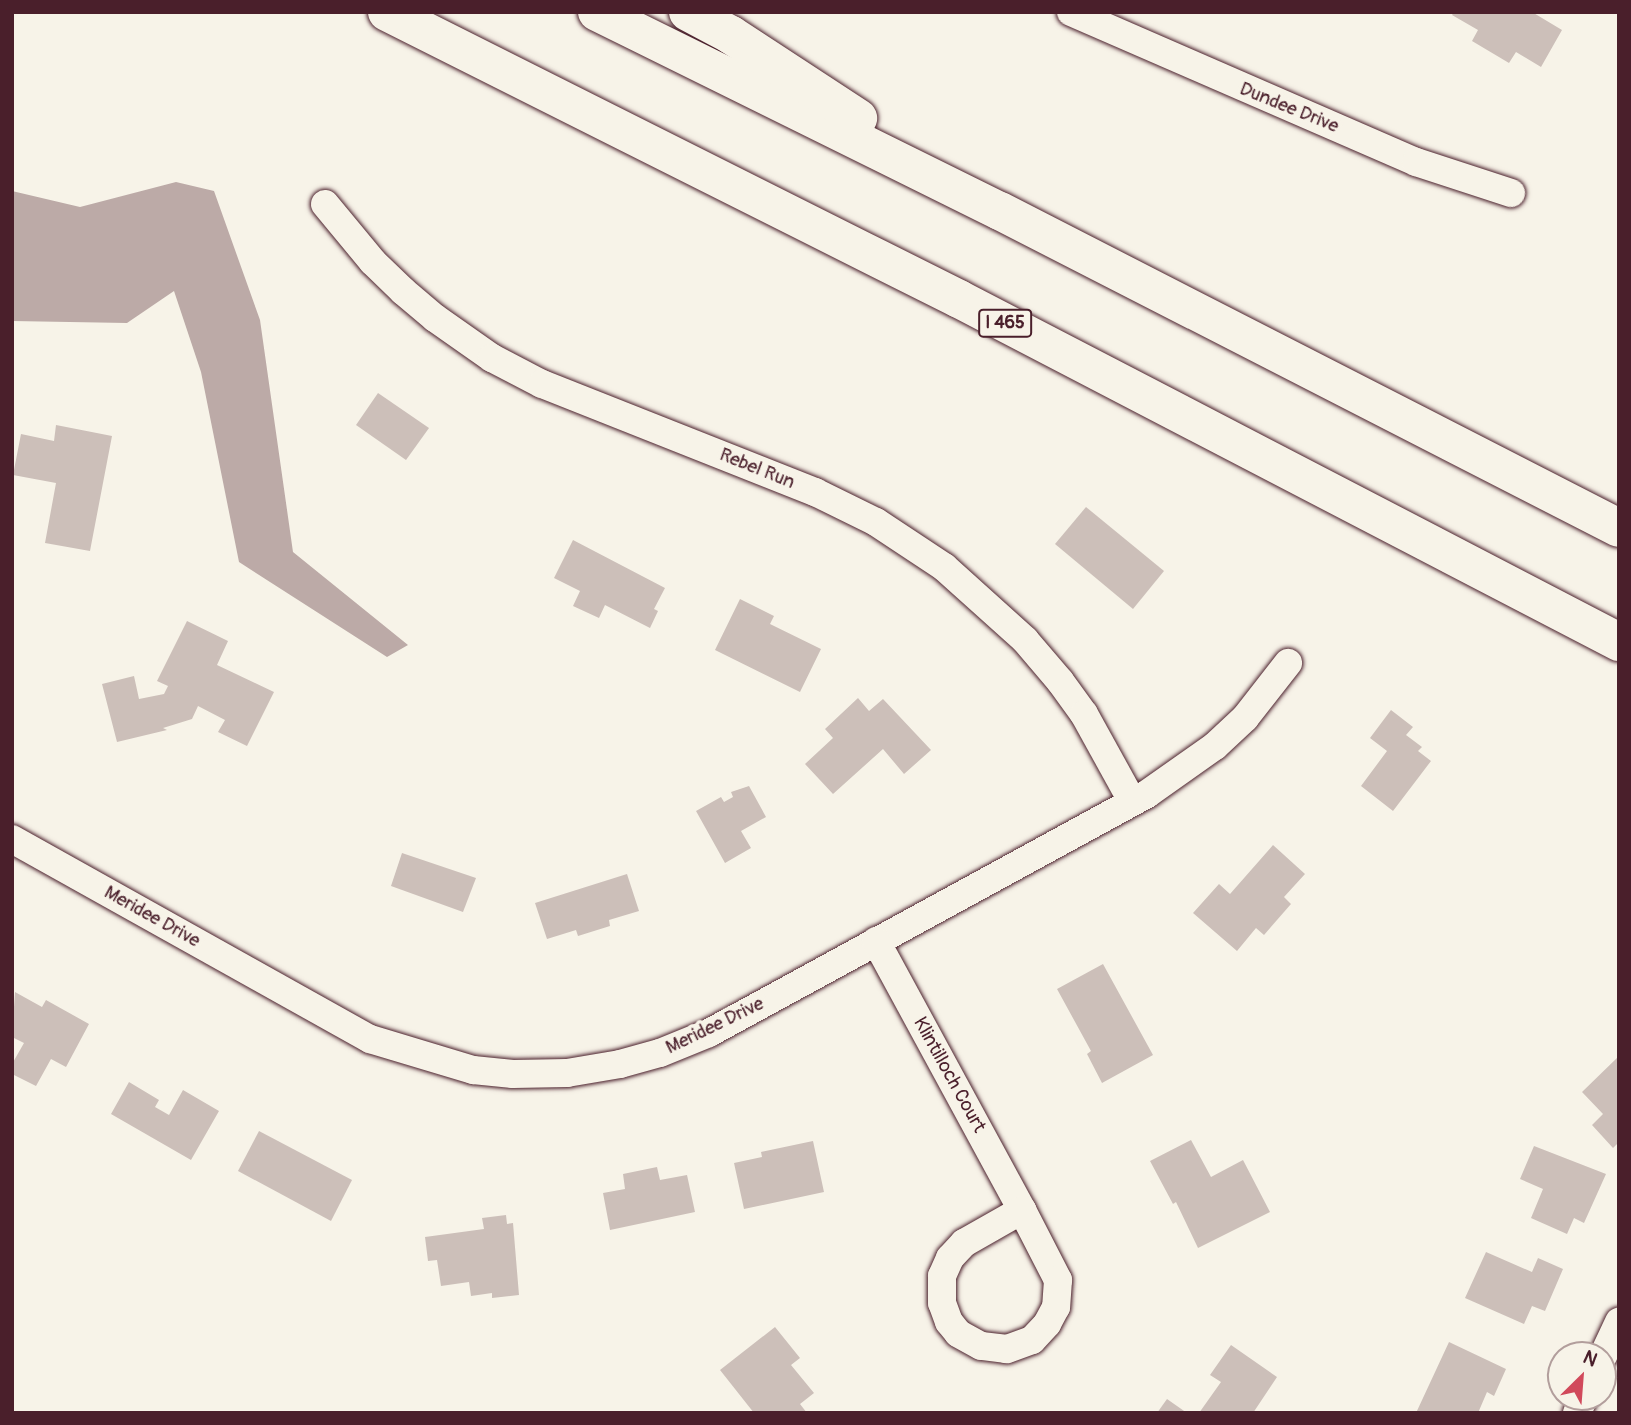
<!DOCTYPE html>
<style>
body{margin:0}
#map{position:relative;width:1631px;height:1425px;overflow:hidden;background:#f7f3e8;font-family:Pangolin,sans-serif}
div>[style]{position:absolute}
[style*='--x']{left:calc(var(--x)*1px);top:calc(var(--y)*1px);width:calc(var(--w)*1px);rotate:calc(var(--a)*1deg)}
.water>*{inset:0;background:#bcaaa7}
.building>*{inset:0;background:#ccbfb9}
.roads{filter:drop-shadow(0 0 2px #4a1f2b) drop-shadow(0 0 2px #4a1f2b)}
.minor>*{height:28px;margin:-14px;padding:0 14px;transform-origin:14px;border-radius:14px;background:#f7f3e8}
.motorway>*{height:38px;margin:-19px;padding:0 19px;transform-origin:19px;border-radius:19px;background:#f7f3e8}
span{translate:-50% -50%;white-space:nowrap;text-align:center;line-height:1.15;-webkit-text-stroke:7px #f7f3e8;paint-order:stroke}
.shield-label span{padding:2px 5px;background:#f7f3e8;border:2px solid;border-radius:5px;-webkit-text-stroke-width:0}
.shield-label{font-size:18px;color:#4a1f2b;font-weight:700}
.street-label{font-size:19px;color:#4a1f2b}
.frame{position:absolute;inset:0;border:14px solid #4a1f2b;pointer-events:none}
.north{position:absolute;left:1547px;top:1341px;width:70px;height:70px;box-sizing:border-box;background:#f7f3e8;border:2px solid #b29e9c;border-radius:50%;rotate:25deg;font-size:19px;font-weight:700;line-height:28px;text-align:center;color:#4a1f2b}
.north::after{content:'';display:block;margin:auto;width:24px;height:32px;background:#d1495b;clip-path:polygon(50% 0,100% 100%,50% 72%,0 100%)}
</style>
<div id="map">
<div class="water">
<div style="clip-path:polygon(176px 182px,214px 191px,260px 320px,293px 552px,408px 645px,387px 657px,239px 562px,201px 372px,174px 291px,127px 323px,12px 321px,12px 191px,80px 207px)"></div>
</div>
<div class="building">
<div style="clip-path:polygon(1454px 12px,1532px 12px,1562px 30px,1541px 67px,1516px 52px,1509px 63px,1472px 41px,1478px 30px,1452px 15px)"></div>
<div style="clip-path:polygon(378px 393px,429px 428px,406px 460px,356px 425px)"></div>
<div style="clip-path:polygon(56px 425px,112px 436px,90px 551px,45px 543px,56px 483px,13px 475px,21px 434px,54px 441px)"></div>
<div style="clip-path:polygon(1086px 507px,1164px 571px,1133px 609px,1055px 544px)"></div>
<div style="clip-path:polygon(573px 540px,665px 588px,654px 609px,658px 611px,650px 628px,605px 605px,599px 618px,573px 606px,580px 591px,554px 578px)"></div>
<div style="clip-path:polygon(740px 599px,774px 616px,770px 624px,821px 649px,800px 692px,715px 650px)"></div>
<div style="clip-path:polygon(187px 621px,228px 641px,217px 665px,274px 692px,247px 746px,218px 732px,225px 720px,198px 706px,192px 719px,163px 728px,167px 730px,117px 742px,102px 684px,134px 676px,139px 699px,164px 694px,168px 686px,157px 681px)"></div>
<div style="clip-path:polygon(858px 698px,869px 711px,883px 699px,931px 750px,904px 774px,883px 749px,833px 794px,805px 764px,833px 738px,825px 729px)"></div>
<div style="clip-path:polygon(1391px 710px,1413px 727px,1406px 735px,1422px 747px,1418px 751px,1431px 761px,1393px 811px,1361px 786px,1387px 751px,1370px 738px)"></div>
<div style="clip-path:polygon(749px 786px,766px 817px,741px 831px,751px 848px,725px 863px,696px 811px,721px 797px,724px 802px,733px 797px,731px 792px)"></div>
<div style="clip-path:polygon(1273px 845px,1305px 874px,1284px 897px,1291px 904px,1264px 935px,1256px 928px,1237px 951px,1193px 913px,1219px 884px,1230px 894px)"></div>
<div style="clip-path:polygon(402px 853px,476px 878px,463px 912px,391px 886px)"></div>
<div style="clip-path:polygon(627px 874px,639px 911px,609px 920px,610px 926px,578px 936px,576px 930px,547px 939px,535px 903px)"></div>
<div style="clip-path:polygon(1103px 964px,1153px 1055px,1102px 1083px,1087px 1054px,1091px 1051px,1057px 989px)"></div>
<div style="clip-path:polygon(15px 992px,42px 1007px,46px 1000px,89px 1024px,66px 1067px,51px 1059px,36px 1086px,12px 1074px,12px 1064px,24px 1043px,12px 1037px)"></div>
<div style="clip-path:polygon(1619px 1056px,1619px 1142px,1613px 1148px,1592px 1125px,1603px 1114px,1582px 1092px)"></div>
<div style="clip-path:polygon(129px 1082px,159px 1100px,155px 1107px,169px 1115px,183px 1090px,219px 1111px,191px 1160px,111px 1114px)"></div>
<div style="clip-path:polygon(259px 1131px,352px 1180px,331px 1221px,238px 1171px)"></div>
<div style="clip-path:polygon(1191px 1140px,1211px 1177px,1243px 1160px,1270px 1212px,1198px 1248px,1176px 1202px,1173px 1204px,1150px 1161px)"></div>
<div style="clip-path:polygon(813px 1141px,824px 1192px,744px 1209px,734px 1163px,762px 1157px,761px 1152px)"></div>
<div style="clip-path:polygon(1534px 1146px,1606px 1174px,1584px 1223px,1574px 1218px,1567px 1234px,1531px 1218px,1543px 1189px,1520px 1179px)"></div>
<div style="clip-path:polygon(657px 1167px,660px 1180px,687px 1175px,695px 1212px,610px 1230px,603px 1193px,625px 1189px,623px 1174px)"></div>
<div style="clip-path:polygon(506px 1215px,507px 1224px,513px 1223px,519px 1295px,492px 1298px,492px 1293px,471px 1296px,469px 1282px,441px 1286px,437px 1260px,428px 1261px,425px 1237px,484px 1229px,482px 1218px)"></div>
<div style="clip-path:polygon(1486px 1252px,1532px 1272px,1538px 1258px,1563px 1269px,1545px 1311px,1532px 1306px,1524px 1324px,1465px 1298px)"></div>
<div style="clip-path:polygon(775px 1327px,800px 1358px,791px 1365px,814px 1393px,800px 1404px,807px 1413px,754px 1413px,720px 1370px)"></div>
<div style="clip-path:polygon(1449px 1342px,1506px 1369px,1494px 1396px,1487px 1392px,1478px 1413px,1416px 1413px)"></div>
<div style="clip-path:polygon(1231px 1345px,1277px 1377px,1253px 1413px,1199px 1413px,1221px 1382px,1210px 1375px)"></div>
<div style="clip-path:polygon(1167px 1399px,1187px 1413px,1157px 1413px)"></div>
</div>
<div class="roads">
<div class="minor">
<div style="--x:1071;--y:12;--w:376;--a:23.5"></div>
<div style="--x:1416;--y:162;--w:100;--a:18.1"></div>
<div style="--x:325;--y:204;--w:75;--a:50.4"></div>
<div style="--x:373;--y:262;--w:42;--a:44"></div>
<div style="--x:403;--y:291;--w:42;--a:40.2"></div>
<div style="--x:435;--y:318;--w:70;--a:35.1"></div>
<div style="--x:492;--y:358;--w:56;--a:27.5"></div>
<div style="--x:542;--y:384;--w:294;--a:21.6"></div>
<div style="--x:815;--y:492;--w:68;--a:26.2"></div>
<div style="--x:876;--y:522;--w:82;--a:33.5"></div>
<div style="--x:944;--y:567;--w:109;--a:42"></div>
<div style="--x:1025;--y:640;--w:54;--a:49.5"></div>
<div style="--x:1060;--y:681;--w:41;--a:54"></div>
<div style="--x:1084;--y:714;--w:99;--a:61.1"></div>
<div style="--x:12;--y:839;--w:410;--a:29.2"></div>
<div style="--x:370;--y:1039;--w:108;--a:16.8"></div>
<div style="--x:473;--y:1070;--w:40;--a:5.7"></div>
<div style="--x:513;--y:1074;--w:54;--a:-1.1"></div>
<div style="--x:567;--y:1073;--w:54;--a:-9.6"></div>
<div style="--x:620;--y:1064;--w:41;--a:-15.4"></div>
<div style="--x:660;--y:1053;--w:53;--a:-22.2"></div>
<div style="--x:709;--y:1033;--w:499;--a:-28.6"></div>
<div style="--x:1147;--y:794;--w:83;--a:-35.2"></div>
<div style="--x:1215;--y:746;--w:41;--a:-43"></div>
<div style="--x:1245;--y:718;--w:70;--a:-52"></div>
<div style="--x:876;--y:941;--w:306;--a:61.5"></div>
<div style="--x:1022;--y:1210;--w:79;--a:62.8"></div>
<div style="--x:1058;--y:1280;--w:27;--a:94"></div>
<div style="--x:1056;--y:1307;--w:19;--a:118"></div>
<div style="--x:1047;--y:1324;--w:22;--a:133"></div>
<div style="--x:1032;--y:1340;--w:27;--a:160"></div>
<div style="--x:1007;--y:1349;--w:26;--a:-173"></div>
<div style="--x:981;--y:1346;--w:26;--a:-151"></div>
<div style="--x:958;--y:1333;--w:14;--a:-129"></div>
<div style="--x:949;--y:1322;--w:20;--a:-110"></div>
<div style="--x:942;--y:1303;--w:27;--a:-90"></div>
<div style="--x:942;--y:1276;--w:20;--a:-66"></div>
<div style="--x:950;--y:1258;--w:21;--a:-47"></div>
<div style="--x:964;--y:1243;--w:67;--a:-29.6"></div>
<div style="--x:1603;--y:1356;--w:38;--a:-65"></div>
<div style="--x:1577;--y:1413;--w:17;--a:-66"></div>
</div>
<div class="motorway">
<div style="--x:387;--y:12;--w:640;--a:26.65"></div>
<div style="--x:959;--y:299;--w:744;--a:27.46"></div>
<div style="--x:597;--y:12;--w:449;--a:26.3"></div>
<div style="--x:1000;--y:211;--w:695;--a:27.12"></div>
<div style="--x:688;--y:12;--w:49;--a:28.1"></div>
<div style="--x:731;--y:35;--w:152;--a:33.2"></div>
</div>
</div>
<div class="shield-label">
<span style="left:1005px;top:323px">I 465</span>
</div>
<div class="street-label">
<span style="left:1289px;top:108px;rotate:22deg">Dundee Drive</span>
<span style="left:757px;top:469px;rotate:22deg">Rebel Run</span>
<span style="left:152px;top:917px;rotate:29deg">Meridee Drive</span>
<span style="left:715px;top:1026px;rotate:-26deg">Meridee Drive</span>
<span style="left:949px;top:1075px;rotate:61deg">Klintilloch Court</span>
</div>
<div class="frame"></div>
<div class="north">N</div>
</div>
